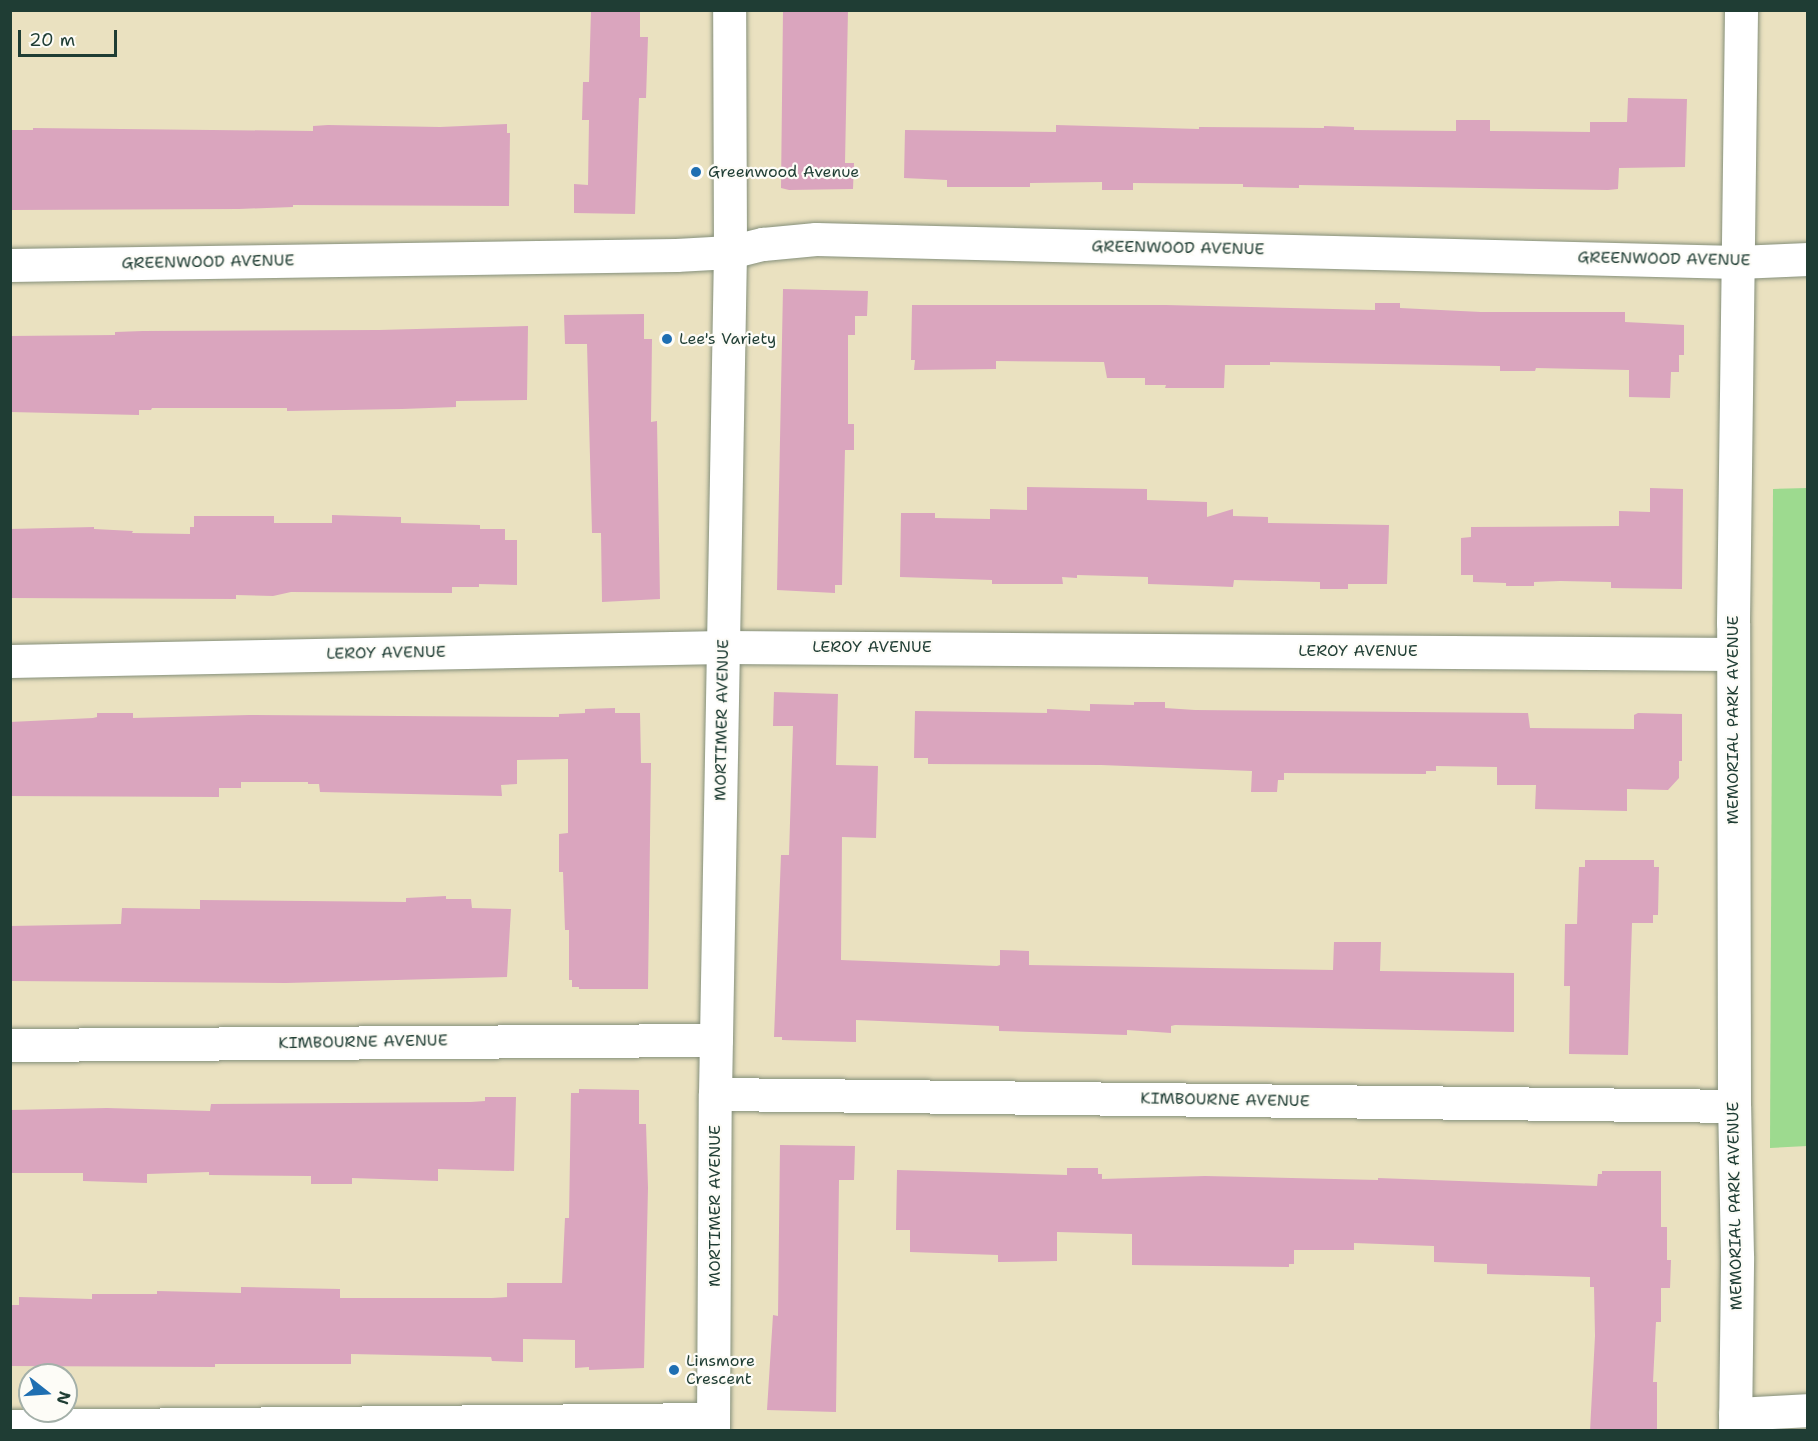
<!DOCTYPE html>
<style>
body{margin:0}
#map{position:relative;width:1818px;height:1441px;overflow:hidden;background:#eae1c0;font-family:"Shantell Sans",sans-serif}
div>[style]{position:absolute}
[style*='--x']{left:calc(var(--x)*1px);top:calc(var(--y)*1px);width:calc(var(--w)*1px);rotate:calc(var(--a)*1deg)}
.green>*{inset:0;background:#9dda8f}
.building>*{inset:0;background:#daa5be}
.roads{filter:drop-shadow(0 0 2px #848f7a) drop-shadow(0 0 2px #848f7a)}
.street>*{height:33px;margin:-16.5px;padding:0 16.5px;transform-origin:16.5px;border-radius:16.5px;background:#fff}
.secondary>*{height:33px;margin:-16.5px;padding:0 16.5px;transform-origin:16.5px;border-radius:16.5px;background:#fff}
.dots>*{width:16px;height:16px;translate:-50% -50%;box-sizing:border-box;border:3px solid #fdfcf7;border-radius:50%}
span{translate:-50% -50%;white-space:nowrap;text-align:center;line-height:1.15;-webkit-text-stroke:4.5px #fdfcf7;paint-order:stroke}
.poi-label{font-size:16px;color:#1f3d34}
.left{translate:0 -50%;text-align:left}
.street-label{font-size:16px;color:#1f3d34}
.frame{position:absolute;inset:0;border:12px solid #1f3d34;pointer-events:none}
.north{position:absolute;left:18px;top:1363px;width:60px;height:60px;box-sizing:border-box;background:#fdfcf7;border:2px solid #a4b0a9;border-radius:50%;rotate:107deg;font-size:16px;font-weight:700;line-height:24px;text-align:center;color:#1f3d34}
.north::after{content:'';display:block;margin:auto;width:21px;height:27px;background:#1f6fb2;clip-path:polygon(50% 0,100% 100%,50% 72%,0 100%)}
.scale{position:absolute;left:18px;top:30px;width:99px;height:27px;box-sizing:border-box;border:3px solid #1f3d34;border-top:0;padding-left:8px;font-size:18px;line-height:21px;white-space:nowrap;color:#1f3d34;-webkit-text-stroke:4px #fdfcf7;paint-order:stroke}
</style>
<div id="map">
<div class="green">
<div style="clip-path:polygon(1807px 488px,1807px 1146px,1770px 1148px,1773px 489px)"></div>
</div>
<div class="building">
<div style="clip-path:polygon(591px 10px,640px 10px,640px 37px,648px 37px,646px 98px,639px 98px,635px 214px,574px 213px,574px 184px,588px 185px,589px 120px,582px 120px,583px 82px,589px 82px)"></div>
<div style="clip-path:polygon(783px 10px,848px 10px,845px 163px,854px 163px,853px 189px,789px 190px,781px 188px)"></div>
<div style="clip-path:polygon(1628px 98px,1687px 99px,1685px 167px,1619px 168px,1618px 189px,1608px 190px,1299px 185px,1299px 188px,1243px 187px,1243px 184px,1133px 183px,1133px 190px,1102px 190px,1102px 182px,1030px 183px,1030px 187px,947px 187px,947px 180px,904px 178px,905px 130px,1056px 132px,1056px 125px,1199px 129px,1199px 127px,1324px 128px,1324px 126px,1354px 127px,1354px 130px,1456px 131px,1456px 120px,1490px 120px,1490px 131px,1590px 132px,1590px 122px,1627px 122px)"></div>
<div style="clip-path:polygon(507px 124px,507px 133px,510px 133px,509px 206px,293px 205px,293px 207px,239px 209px,10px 210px,10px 130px,33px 130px,33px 128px,313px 131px,313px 126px,328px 125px,440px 127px)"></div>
<div style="clip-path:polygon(783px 289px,868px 291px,867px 316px,855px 316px,855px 335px,848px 335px,848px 424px,854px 424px,854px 450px,845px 450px,842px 585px,835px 585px,835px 593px,777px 590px)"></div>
<div style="clip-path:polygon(1375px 303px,1400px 303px,1400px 308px,1481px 312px,1625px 312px,1625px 322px,1684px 325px,1684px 355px,1679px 355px,1679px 372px,1671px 372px,1670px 398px,1629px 397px,1629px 370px,1536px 368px,1535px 371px,1500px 371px,1500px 366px,1270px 362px,1270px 365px,1225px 365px,1224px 388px,1165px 388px,1166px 385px,1145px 385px,1145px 378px,1107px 378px,1104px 362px,996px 361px,996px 369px,914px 370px,915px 360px,911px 360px,912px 305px,1166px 305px,1375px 310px)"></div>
<div style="clip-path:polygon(644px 314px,644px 339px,652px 339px,651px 422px,657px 421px,660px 599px,602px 602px,601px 533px,592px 533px,587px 344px,565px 344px,564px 315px)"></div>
<div style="clip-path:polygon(528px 326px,527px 400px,456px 401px,456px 407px,402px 409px,287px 411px,287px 408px,152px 408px,151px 410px,139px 410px,139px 415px,10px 412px,10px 336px,115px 335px,115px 332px,143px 331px,379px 330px)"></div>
<div style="clip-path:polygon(1027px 487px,1147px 489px,1147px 500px,1207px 502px,1207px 517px,1233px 509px,1233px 516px,1268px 517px,1268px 523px,1389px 525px,1387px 584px,1348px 584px,1348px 589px,1320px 589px,1320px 582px,1234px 580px,1233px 587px,1208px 586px,1148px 584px,1148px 577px,1077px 575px,1077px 578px,1062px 577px,1063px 584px,992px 584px,992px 580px,900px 577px,901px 513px,935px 513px,935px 518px,990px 519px,990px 509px,1027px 510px)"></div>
<div style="clip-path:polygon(1650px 488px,1683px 489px,1682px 589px,1611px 588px,1611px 582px,1560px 581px,1534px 582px,1534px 586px,1506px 586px,1506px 583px,1473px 582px,1473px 575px,1461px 575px,1461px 538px,1471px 537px,1471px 527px,1619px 526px,1619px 511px,1650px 512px)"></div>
<div style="clip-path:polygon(332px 515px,401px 517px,401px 523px,480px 525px,480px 529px,505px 529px,505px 540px,517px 540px,517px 585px,479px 584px,479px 587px,452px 587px,452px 593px,291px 592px,273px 596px,236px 595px,236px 599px,10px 598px,10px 529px,94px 527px,94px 529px,133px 531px,132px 533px,190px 534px,190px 527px,194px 527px,194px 516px,274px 516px,274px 523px,332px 523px)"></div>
<div style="clip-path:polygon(774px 692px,838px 694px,836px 765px,878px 766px,876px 838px,842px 837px,841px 960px,997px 966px,1000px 965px,1000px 950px,1029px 951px,1029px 965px,1333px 970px,1334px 942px,1381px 942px,1380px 971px,1514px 973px,1514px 1032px,1175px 1025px,1171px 1026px,1171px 1033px,1127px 1030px,1127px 1035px,999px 1031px,999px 1026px,856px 1020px,856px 1042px,782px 1040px,782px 1037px,774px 1037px,781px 855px,789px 855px,793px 726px,773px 726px)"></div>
<div style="clip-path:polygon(1134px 702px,1165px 702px,1165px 708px,1195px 710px,1528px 713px,1530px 728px,1634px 729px,1634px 715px,1638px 713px,1682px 714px,1682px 761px,1679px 761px,1679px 778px,1668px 790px,1627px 789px,1627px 811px,1535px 809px,1536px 785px,1497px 785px,1497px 767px,1436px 766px,1436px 771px,1426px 771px,1426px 774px,1284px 773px,1284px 780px,1278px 780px,1277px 792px,1251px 792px,1252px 771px,1101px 765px,928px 764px,928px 758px,914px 758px,915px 711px,1047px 713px,1047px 709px,1090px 711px,1090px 704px,1134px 705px)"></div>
<div style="clip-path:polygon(615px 708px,615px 713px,640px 713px,641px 763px,651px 763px,648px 989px,579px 989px,579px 987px,572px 987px,572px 980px,569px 980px,569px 930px,565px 930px,563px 872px,559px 872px,559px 834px,568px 833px,568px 759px,517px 760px,517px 784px,501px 785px,502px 796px,320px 792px,319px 784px,308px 784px,308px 782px,241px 782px,241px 788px,219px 788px,219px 797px,10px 796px,10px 722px,93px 718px,97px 717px,97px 713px,133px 713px,133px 718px,249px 715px,559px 717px,559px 714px,585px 713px,585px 709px)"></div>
<div style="clip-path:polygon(1585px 860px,1654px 860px,1654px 867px,1659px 867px,1658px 915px,1653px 915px,1653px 923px,1632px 923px,1628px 1055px,1569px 1054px,1570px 986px,1564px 986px,1565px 924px,1577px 924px,1579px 867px,1585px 867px)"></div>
<div style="clip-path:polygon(446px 896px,446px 899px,471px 899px,472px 908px,511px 909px,507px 977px,286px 983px,10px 981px,10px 926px,121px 924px,122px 908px,200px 909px,200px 900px,406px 902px,406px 898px)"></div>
<div style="clip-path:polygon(579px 1089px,639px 1090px,639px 1124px,646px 1124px,648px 1188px,644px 1368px,589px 1370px,589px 1367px,575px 1368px,575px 1340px,523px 1339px,523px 1362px,492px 1361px,491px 1357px,351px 1354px,351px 1364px,215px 1364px,215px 1367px,10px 1366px,10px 1305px,19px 1305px,19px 1297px,92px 1299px,92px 1294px,157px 1294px,157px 1291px,241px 1293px,241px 1287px,340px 1289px,340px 1298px,492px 1298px,507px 1297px,507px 1283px,562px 1283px,565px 1218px,569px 1218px,571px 1093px,579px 1093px)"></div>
<div style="clip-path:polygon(485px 1097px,516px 1097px,514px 1171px,438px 1169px,438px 1181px,352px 1178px,352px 1184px,311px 1184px,311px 1176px,209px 1175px,209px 1172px,147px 1174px,147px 1183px,83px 1181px,83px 1173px,10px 1173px,10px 1110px,107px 1108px,210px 1111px,211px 1104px,471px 1102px,485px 1101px)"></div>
<div style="clip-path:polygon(780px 1145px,855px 1146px,854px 1180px,839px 1180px,836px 1412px,767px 1410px,773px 1315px,778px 1316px)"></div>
<div style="clip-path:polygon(1067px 1168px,1098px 1168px,1098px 1174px,1102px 1174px,1102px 1179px,1205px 1176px,1378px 1180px,1378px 1178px,1597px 1186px,1598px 1174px,1602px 1174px,1602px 1171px,1661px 1171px,1661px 1227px,1667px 1227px,1667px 1260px,1671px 1260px,1670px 1288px,1661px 1288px,1661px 1322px,1656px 1322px,1653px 1382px,1657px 1382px,1657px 1431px,1590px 1431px,1595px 1336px,1594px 1287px,1590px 1287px,1590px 1277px,1487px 1274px,1487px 1264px,1434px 1262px,1434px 1246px,1354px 1243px,1354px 1250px,1294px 1250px,1294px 1264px,1289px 1264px,1289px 1267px,1132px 1265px,1132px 1234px,1057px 1232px,1057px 1261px,998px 1262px,998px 1255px,910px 1252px,910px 1230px,896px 1230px,897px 1170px,1067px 1175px)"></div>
</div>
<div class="roads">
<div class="street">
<div style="--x:10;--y:661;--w:713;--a:-1.12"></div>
<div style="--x:723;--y:647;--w:1010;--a:0.4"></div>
<div style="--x:10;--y:1045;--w:706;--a:-0.41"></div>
<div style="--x:715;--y:1094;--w:1019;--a:0.67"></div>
<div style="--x:1735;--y:1414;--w:73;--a:-3.1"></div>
<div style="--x:10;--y:1426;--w:703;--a:-0.57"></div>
<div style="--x:1735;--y:1430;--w:174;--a:-89.3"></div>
<div style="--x:1737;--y:1256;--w:150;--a:-91.1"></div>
<div style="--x:1734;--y:1106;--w:483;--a:-90.1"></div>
<div style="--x:1733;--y:623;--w:613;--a:-89.25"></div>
</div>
<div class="secondary">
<div style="--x:10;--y:265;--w:666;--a:-0.86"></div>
<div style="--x:676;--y:255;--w:54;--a:-3.2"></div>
<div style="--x:730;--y:252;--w:34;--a:-14"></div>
<div style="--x:763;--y:244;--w:53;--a:-5.4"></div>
<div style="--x:816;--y:239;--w:922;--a:1.43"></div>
<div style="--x:1738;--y:262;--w:70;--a:-2.5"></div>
<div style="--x:713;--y:1430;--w:336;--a:-89.7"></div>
<div style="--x:715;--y:1094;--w:842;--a:-88.98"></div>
<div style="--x:730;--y:252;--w:242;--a:-90.2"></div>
</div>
</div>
<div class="dots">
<div style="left:696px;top:172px;background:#1f6fb2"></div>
<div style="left:667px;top:339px;background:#1f6fb2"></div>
<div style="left:674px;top:1370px;background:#1f6fb2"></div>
</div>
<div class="poi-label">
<span class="left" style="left:708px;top:172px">Greenwood Avenue</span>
<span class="left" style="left:679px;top:339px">Lee's Variety</span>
<span class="left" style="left:686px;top:1370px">Linsmore<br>Crescent</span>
</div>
<div class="street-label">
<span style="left:1178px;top:248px;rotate:1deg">GREENWOOD AVENUE</span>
<span style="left:1664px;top:259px;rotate:1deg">GREENWOOD AVENUE</span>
<span style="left:208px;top:262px;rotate:-1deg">GREENWOOD AVENUE</span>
<span style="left:872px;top:647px">LEROY AVENUE</span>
<span style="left:1358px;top:651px">LEROY AVENUE</span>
<span style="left:386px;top:653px;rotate:-1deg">LEROY AVENUE</span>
<span style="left:722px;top:720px;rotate:-89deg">MORTIMER AVENUE</span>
<span style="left:1733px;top:720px;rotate:-90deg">MEMORIAL PARK AVENUE</span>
<span style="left:363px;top:1042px;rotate:-1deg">KIMBOURNE AVENUE</span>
<span style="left:1225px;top:1100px;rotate:1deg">KIMBOURNE AVENUE</span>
<span style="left:715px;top:1206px;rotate:-90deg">MORTIMER AVENUE</span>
<span style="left:1735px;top:1206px;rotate:-91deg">MEMORIAL PARK AVENUE</span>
</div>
<div class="frame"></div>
<div class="north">N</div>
<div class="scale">20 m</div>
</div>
